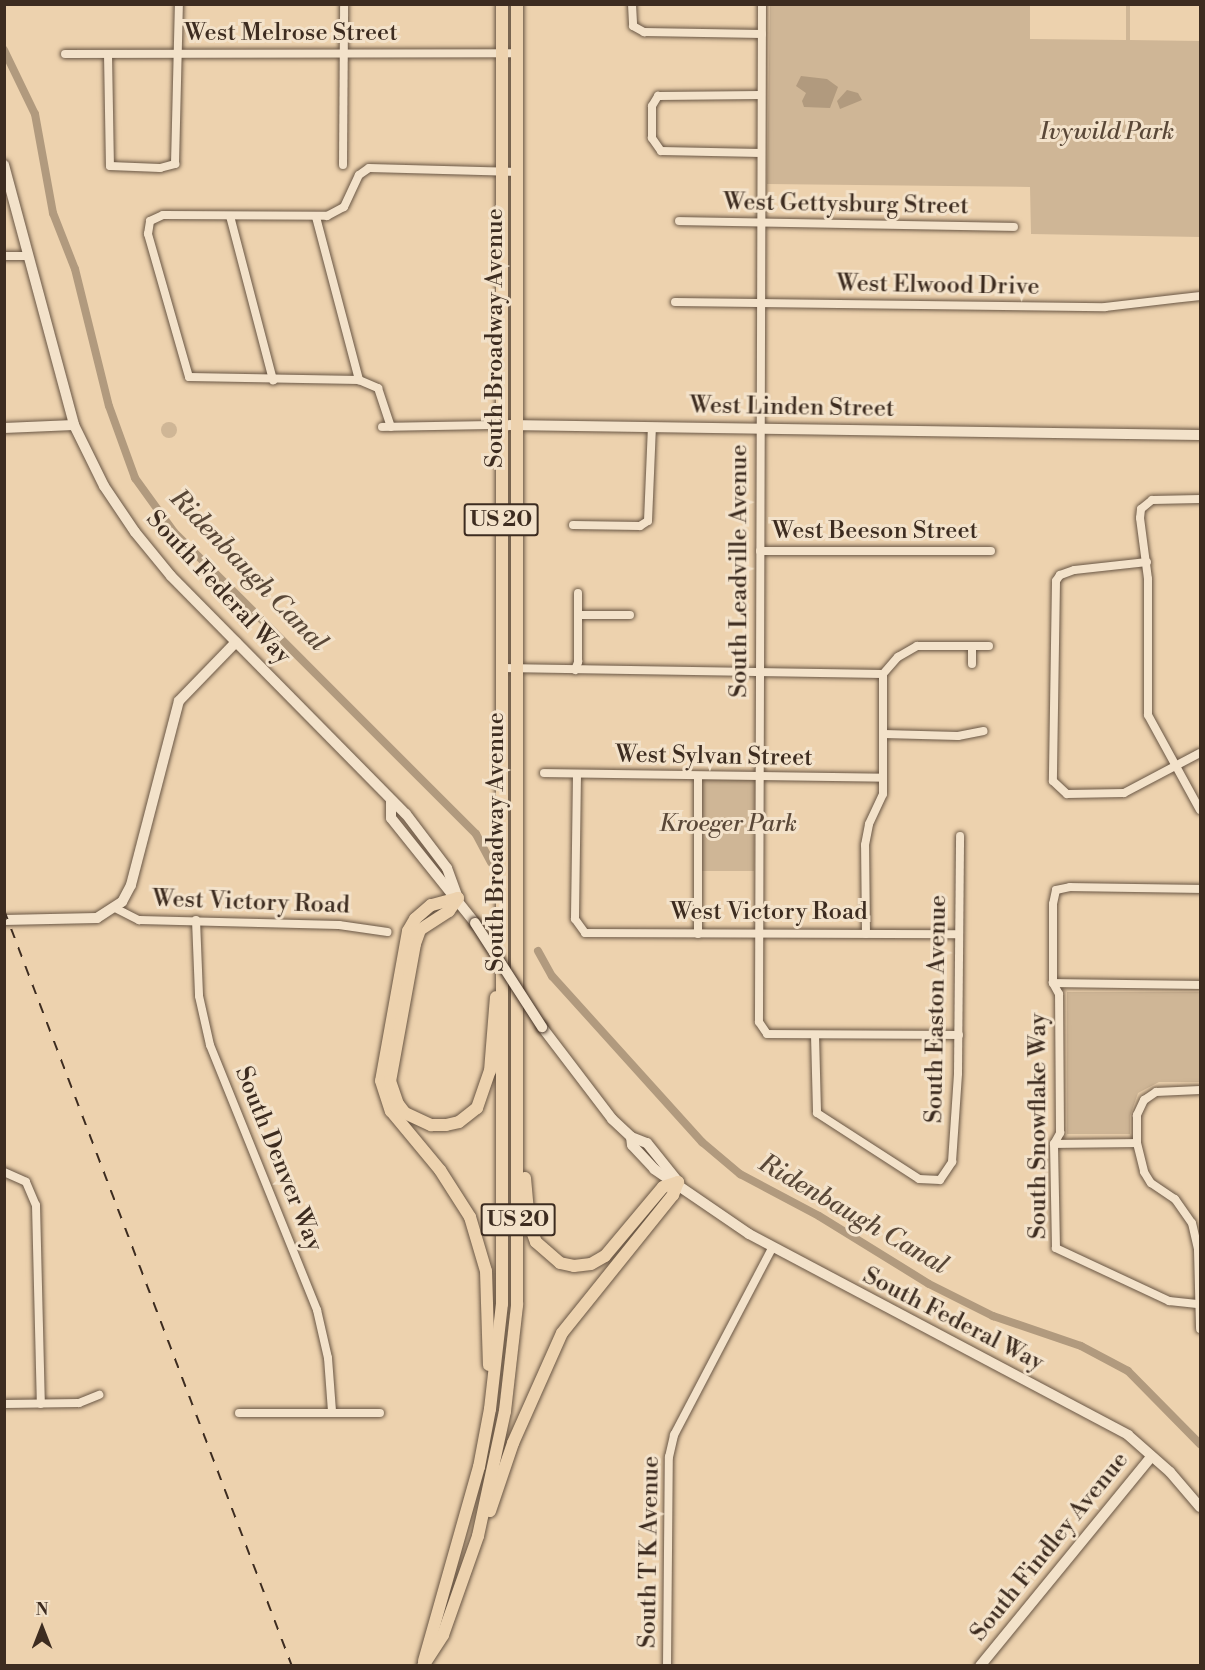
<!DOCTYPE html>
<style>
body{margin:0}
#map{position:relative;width:1205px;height:1670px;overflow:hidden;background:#edd2ae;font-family:"Libre Bodoni",serif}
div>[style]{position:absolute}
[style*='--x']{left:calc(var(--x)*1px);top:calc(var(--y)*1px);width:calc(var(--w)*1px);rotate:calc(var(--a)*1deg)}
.green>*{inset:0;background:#cfb696}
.round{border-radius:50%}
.water>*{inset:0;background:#b19a7e}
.canal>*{height:8px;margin:-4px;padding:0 4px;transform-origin:4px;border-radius:4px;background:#b19a7e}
.roads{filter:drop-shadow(0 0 2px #695644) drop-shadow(0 0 2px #695644)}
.street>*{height:8px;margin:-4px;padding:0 4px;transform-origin:4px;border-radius:4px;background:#f3e2ca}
.secondary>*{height:10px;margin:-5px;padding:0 5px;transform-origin:5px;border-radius:5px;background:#f3e2ca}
.primary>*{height:12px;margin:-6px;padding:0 6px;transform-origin:6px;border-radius:6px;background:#edd2ae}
.rail>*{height:2px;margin-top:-1px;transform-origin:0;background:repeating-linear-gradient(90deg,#3d2c20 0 10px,transparent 0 20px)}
.bridges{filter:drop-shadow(0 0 2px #3d2c20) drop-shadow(0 0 2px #3d2c20)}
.secondary-bridge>*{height:10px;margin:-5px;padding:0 5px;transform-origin:5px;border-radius:5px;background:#f3e2ca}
span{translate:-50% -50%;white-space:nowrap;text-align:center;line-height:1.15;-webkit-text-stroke:6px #f3e2ca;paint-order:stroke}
.shield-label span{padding:2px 4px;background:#f3e2ca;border:2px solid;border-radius:4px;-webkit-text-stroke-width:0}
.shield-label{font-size:22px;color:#3d2c20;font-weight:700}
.street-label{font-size:24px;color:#3d2c20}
.park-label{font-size:24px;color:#5a4838;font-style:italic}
.water-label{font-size:26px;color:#5a4838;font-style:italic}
.frame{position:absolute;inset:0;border:6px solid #3d2c20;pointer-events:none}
.north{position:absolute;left:12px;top:1598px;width:60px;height:60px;-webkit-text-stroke:4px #f3e2ca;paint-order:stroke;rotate:0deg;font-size:16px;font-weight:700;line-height:24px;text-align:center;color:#3d2c20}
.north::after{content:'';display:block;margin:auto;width:21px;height:27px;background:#3d2c20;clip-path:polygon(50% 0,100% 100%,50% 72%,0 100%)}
</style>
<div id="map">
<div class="green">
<div style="clip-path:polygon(770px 5px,1030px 5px,1030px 39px,1126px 40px,1126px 5px,1130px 5px,1130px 40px,1200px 41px,1200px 237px,1031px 234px,1030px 187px,767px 184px)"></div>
<div class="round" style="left:161px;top:422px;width:16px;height:16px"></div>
<div style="clip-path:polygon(701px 779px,755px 780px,754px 871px,700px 871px)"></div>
<div style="clip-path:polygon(1067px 992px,1200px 992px,1200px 1082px,1159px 1082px,1138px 1093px,1130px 1116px,1130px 1134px,1067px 1134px)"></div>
</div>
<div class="water">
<div style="clip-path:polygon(801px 76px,827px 79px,838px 87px,830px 108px,804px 107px,802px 101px,806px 93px,796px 86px)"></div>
<div style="clip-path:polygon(847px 90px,858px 93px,862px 100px,840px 109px,837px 101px)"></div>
</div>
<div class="canal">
<div style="--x:4;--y:50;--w:71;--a:64.2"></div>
<div style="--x:35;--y:114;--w:101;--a:79.7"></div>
<div style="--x:53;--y:213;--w:60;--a:68.6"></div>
<div style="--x:75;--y:269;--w:141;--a:76.1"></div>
<div style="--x:109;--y:406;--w:77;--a:70.1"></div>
<div style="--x:135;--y:478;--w:67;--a:54.2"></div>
<div style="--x:174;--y:532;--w:427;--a:45"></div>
<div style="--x:476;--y:834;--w:32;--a:62"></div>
<div style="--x:538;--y:951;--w:29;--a:61"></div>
<div style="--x:552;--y:976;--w:224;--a:47.9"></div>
<div style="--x:702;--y:1142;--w:50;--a:40.1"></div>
<div style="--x:740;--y:1174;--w:89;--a:28"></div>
<div style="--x:819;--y:1216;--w:129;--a:31.7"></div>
<div style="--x:929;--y:1284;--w:72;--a:26.6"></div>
<div style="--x:993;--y:1316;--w:93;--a:18.8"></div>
<div style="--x:1081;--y:1346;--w:53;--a:28"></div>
<div style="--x:1128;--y:1371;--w:103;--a:45.4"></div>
</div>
<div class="roads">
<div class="street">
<div style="--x:632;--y:4;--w:22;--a:87"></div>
<div style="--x:633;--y:26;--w:13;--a:29"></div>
<div style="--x:644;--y:32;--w:118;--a:1"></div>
<div style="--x:762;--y:4;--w:1018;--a:90.17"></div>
<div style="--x:759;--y:1022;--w:14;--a:56"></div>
<div style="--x:767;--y:1034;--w:192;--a:0.3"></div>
<div style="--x:65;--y:54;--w:452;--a:-0.1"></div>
<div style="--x:108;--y:54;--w:112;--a:89"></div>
<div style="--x:110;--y:166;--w:50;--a:2.3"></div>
<div style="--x:160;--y:168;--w:16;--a:-15"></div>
<div style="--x:175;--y:164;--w:160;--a:-88.6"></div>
<div style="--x:761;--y:153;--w:100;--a:-178.9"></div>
<div style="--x:661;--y:151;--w:16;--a:-125"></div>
<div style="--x:652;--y:138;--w:32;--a:-90"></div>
<div style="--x:652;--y:106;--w:12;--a:-59"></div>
<div style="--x:658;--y:96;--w:103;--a:-0.6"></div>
<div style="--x:343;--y:165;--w:161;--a:-89.6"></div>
<div style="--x:230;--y:216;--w:170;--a:75.3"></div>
<div style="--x:316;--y:217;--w:169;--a:75.2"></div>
<div style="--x:359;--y:380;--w:21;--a:23"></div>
<div style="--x:378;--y:388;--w:41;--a:71.6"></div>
<div style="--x:679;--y:221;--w:335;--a:1"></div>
<div style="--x:4;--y:256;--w:22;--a:0"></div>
<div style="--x:675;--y:302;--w:430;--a:0.7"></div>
<div style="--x:1105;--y:307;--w:96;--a:-6.6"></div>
<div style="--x:359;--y:380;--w:170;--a:-179"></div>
<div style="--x:189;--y:377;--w:149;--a:-106"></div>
<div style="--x:148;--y:234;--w:13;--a:-81"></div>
<div style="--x:150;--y:221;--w:14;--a:-25"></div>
<div style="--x:163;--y:215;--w:164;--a:0.3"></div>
<div style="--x:327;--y:216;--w:19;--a:-28"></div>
<div style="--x:344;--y:207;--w:35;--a:-65"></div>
<div style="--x:359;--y:175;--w:12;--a:-35"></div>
<div style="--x:369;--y:168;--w:149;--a:1.5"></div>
<div style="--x:382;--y:427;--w:119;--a:-1"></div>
<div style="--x:1200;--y:499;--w:48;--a:178.8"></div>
<div style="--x:1152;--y:500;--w:14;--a:141"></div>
<div style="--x:1141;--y:509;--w:9;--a:96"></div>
<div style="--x:1140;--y:518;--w:62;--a:82.5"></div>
<div style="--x:1148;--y:579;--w:136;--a:90"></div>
<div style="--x:1148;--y:715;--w:108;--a:61.3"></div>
<div style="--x:573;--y:525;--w:67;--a:0.9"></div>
<div style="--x:640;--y:526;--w:9;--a:-32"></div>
<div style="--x:648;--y:521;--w:94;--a:-87.6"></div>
<div style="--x:760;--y:551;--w:231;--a:0"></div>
<div style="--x:1147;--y:562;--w:73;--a:173.7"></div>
<div style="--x:1074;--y:570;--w:15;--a:160"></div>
<div style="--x:1060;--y:575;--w:7;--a:124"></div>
<div style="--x:1056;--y:581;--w:200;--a:90.9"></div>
<div style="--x:1053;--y:781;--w:19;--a:43"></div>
<div style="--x:1067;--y:794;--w:57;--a:-1"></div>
<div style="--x:1124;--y:793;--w:86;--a:-27.8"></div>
<div style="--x:578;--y:615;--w:52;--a:0"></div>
<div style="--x:972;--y:664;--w:18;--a:-90"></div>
<div style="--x:503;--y:668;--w:380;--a:0.9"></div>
<div style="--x:575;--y:670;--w:9;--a:-69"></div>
<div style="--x:578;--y:662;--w:69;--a:-90"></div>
<div style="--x:883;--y:674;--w:23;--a:-49"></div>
<div style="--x:898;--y:657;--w:22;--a:-30"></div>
<div style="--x:917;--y:646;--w:72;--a:0"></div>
<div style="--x:884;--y:734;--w:74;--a:1.5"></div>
<div style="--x:958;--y:736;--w:26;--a:-11"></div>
<div style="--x:544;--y:773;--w:339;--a:0.8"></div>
<div style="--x:577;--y:774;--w:145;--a:90.8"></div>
<div style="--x:575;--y:919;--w:17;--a:54"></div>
<div style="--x:585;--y:933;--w:374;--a:0.2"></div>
<div style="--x:698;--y:776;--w:158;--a:90"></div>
<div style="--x:115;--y:908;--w:27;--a:27"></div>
<div style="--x:139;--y:920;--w:200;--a:1.4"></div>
<div style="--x:339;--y:925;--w:49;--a:8.3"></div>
<div style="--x:196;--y:920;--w:76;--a:87.7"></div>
<div style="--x:199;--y:996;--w:50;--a:77.3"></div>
<div style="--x:210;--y:1045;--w:286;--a:68"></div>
<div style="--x:317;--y:1310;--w:49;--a:77.1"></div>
<div style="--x:328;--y:1358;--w:53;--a:85.7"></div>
<div style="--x:866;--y:934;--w:89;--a:-90.6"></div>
<div style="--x:865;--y:845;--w:21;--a:-79"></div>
<div style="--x:869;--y:824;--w:33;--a:-65"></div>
<div style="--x:883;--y:794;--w:120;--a:-90"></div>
<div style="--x:1053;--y:983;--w:147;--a:0.8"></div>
<div style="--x:815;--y:1035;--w:78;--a:88.5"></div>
<div style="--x:817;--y:1113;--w:121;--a:32.9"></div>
<div style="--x:919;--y:1179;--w:21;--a:3"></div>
<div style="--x:940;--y:1180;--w:22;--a:-56"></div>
<div style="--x:952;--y:1162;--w:89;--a:-86.1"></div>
<div style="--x:958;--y:1073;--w:237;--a:-89.5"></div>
<div style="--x:1200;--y:1090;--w:44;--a:177.4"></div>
<div style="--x:1156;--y:1092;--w:14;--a:146"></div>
<div style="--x:1144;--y:1100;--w:17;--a:115"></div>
<div style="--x:1137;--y:1115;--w:28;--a:90"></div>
<div style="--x:1137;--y:1143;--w:30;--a:76"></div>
<div style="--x:1144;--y:1172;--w:13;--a:58"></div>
<div style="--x:1151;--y:1183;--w:29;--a:34"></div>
<div style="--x:1175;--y:1199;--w:29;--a:55"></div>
<div style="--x:1192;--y:1223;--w:28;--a:77"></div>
<div style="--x:1198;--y:1250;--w:79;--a:88.5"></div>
<div style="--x:1054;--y:1144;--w:83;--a:-0.7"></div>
<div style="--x:4;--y:1172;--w:24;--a:24"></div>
<div style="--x:26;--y:1182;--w:25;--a:67"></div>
<div style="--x:36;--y:1205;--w:199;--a:88.6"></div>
<div style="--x:1197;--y:1304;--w:28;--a:-174"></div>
<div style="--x:1169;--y:1301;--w:125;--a:-154.9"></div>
<div style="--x:1056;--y:1248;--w:104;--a:-91.1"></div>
<div style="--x:1054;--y:1144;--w:13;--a:-61"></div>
<div style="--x:1060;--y:1133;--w:139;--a:-90.4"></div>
<div style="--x:1059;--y:994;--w:13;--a:-119"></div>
<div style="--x:1053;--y:983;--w:79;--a:-90"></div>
<div style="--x:1053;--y:904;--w:14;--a:-78"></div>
<div style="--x:1056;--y:890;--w:14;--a:-12"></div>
<div style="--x:1070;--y:887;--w:130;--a:0.9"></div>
<div style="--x:4;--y:1404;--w:75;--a:-0.8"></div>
<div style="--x:79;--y:1403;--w:22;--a:-22"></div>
<div style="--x:239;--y:1413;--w:141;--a:0"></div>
<div style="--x:667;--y:1666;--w:209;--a:-89.5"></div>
<div style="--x:669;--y:1457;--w:23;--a:-77"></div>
<div style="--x:674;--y:1435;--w:211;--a:-62.3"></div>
</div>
<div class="secondary">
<div style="--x:4;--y:165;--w:269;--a:74.9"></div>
<div style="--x:74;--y:425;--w:68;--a:63.8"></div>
<div style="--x:104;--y:486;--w:55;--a:56"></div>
<div style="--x:135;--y:532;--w:57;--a:50.7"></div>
<div style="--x:171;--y:576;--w:334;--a:45.4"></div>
<div style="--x:406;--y:814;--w:68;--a:52.8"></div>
<div style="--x:447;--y:868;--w:32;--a:70"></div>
<div style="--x:501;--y:425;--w:699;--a:0.82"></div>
<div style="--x:4;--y:428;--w:70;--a:-2.5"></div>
<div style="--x:391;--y:801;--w:17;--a:90"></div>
<div style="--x:391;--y:818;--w:134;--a:51.3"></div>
<div style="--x:4;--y:920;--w:93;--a:-1.2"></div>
<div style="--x:97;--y:918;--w:30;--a:-33"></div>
<div style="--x:122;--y:902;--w:19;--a:-62"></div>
<div style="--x:131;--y:885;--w:190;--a:-75.4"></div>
<div style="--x:179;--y:701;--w:82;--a:-46"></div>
<div style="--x:542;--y:1027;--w:116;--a:52.7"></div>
<div style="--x:612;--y:1119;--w:26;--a:43"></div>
<div style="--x:631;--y:1137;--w:17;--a:21"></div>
<div style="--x:647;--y:1143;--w:46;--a:51.1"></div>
<div style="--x:631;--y:1137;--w:8;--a:83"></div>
<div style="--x:632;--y:1145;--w:33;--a:47"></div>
<div style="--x:654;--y:1169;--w:115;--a:34.4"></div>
<div style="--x:749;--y:1234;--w:429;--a:27.9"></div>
<div style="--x:1128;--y:1435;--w:56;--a:41.4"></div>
<div style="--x:1170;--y:1472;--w:46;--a:49.4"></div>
<div style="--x:980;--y:1666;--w:271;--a:-50.7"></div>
</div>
<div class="primary">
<div style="--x:458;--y:898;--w:28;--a:165"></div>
<div style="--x:431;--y:905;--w:21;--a:139"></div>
<div style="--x:415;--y:919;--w:14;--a:120"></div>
<div style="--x:408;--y:931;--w:152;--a:100.2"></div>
<div style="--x:381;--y:1081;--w:32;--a:72"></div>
<div style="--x:391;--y:1111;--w:77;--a:50.3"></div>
<div style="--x:440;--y:1170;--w:56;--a:57.4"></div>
<div style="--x:470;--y:1217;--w:56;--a:73.5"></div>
<div style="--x:486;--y:1271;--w:94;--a:88.2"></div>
<div style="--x:458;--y:898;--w:16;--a:125"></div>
<div style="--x:449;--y:911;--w:35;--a:147"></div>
<div style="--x:420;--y:930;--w:15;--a:110"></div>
<div style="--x:415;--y:944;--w:139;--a:100.3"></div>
<div style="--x:390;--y:1081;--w:24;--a:71"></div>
<div style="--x:398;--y:1104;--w:11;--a:52"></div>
<div style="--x:405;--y:1113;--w:29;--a:25"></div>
<div style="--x:431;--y:1125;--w:15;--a:0"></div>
<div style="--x:446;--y:1125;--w:13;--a:-13"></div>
<div style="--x:459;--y:1122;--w:23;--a:-38"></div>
<div style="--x:477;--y:1108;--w:39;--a:-71"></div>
<div style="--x:490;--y:1071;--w:74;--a:-85.4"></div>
<div style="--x:525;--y:1178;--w:45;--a:84.9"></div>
<div style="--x:529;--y:1223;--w:20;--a:70"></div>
<div style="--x:536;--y:1242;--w:32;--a:41"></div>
<div style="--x:560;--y:1263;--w:14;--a:12"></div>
<div style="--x:574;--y:1266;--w:17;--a:-7"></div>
<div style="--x:591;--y:1264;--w:16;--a:-30"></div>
<div style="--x:605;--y:1256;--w:90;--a:-50"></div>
<div style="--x:663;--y:1187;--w:16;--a:-18"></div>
<div style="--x:490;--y:1511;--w:72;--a:-71.3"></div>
<div style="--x:513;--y:1443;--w:120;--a:-66"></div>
<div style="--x:562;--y:1333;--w:177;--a:-51.2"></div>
<div style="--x:673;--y:1195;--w:14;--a:-69"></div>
<div style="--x:424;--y:1661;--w:202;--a:-74.2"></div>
<div style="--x:479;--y:1467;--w:59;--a:-79.3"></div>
<div style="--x:490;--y:1409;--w:106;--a:-83.5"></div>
<div style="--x:502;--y:1304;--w:1300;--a:-90"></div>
<div style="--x:423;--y:1666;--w:37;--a:-57"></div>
<div style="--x:443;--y:1635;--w:105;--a:-70.5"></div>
<div style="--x:478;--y:1536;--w:128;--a:-77.8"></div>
<div style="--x:505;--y:1411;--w:107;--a:-83.5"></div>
<div style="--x:517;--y:1305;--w:1301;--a:-90"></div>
</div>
</div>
<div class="rail">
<div style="--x:4;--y:910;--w:809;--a:69.15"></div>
</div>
<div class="bridges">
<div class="secondary-bridge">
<div style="--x:475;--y:923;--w:124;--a:57.2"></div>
</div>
</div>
<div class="shield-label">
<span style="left:501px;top:520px">US 20</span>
<span style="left:518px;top:1220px">US 20</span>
</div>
<div class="street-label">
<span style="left:291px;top:34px">West Melrose Street</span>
<span style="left:846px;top:205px;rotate:1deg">West Gettysburg Street</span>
<span style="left:938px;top:286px;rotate:1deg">West Elwood Drive</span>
<span style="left:496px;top:338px;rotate:-90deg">South Broadway Avenue</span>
<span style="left:792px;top:408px;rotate:1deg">West Linden Street</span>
<span style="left:875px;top:532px">West Beeson Street</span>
<span style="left:740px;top:571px;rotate:-90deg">South Leadville Avenue</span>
<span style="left:218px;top:588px;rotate:47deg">South Federal Way</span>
<span style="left:714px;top:757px;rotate:1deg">West Sylvan Street</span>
<span style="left:497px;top:842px;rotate:-90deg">South Broadway Avenue</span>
<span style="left:251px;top:903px;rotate:2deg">West Victory Road</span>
<span style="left:769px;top:913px">West Victory Road</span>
<span style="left:937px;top:1009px;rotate:-89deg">South Easton Avenue</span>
<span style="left:1039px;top:1126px;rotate:-90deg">South Snowflake Way</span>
<span style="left:278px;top:1159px;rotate:68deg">South Denver Way</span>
<span style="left:953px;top:1320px;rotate:27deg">South Federal Way</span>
<span style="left:1050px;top:1547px;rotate:-51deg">South Findley Avenue</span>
<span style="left:650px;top:1552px;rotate:-89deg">South T K Avenue</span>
</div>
<div class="park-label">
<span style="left:1107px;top:133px">Ivywild Park</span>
<span style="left:728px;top:825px">Kroeger Park</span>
</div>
<div class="water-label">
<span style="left:248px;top:571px;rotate:46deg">Ridenbaugh Canal</span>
<span style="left:853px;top:1215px;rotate:30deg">Ridenbaugh Canal</span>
</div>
<div class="frame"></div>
<div class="north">N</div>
</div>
